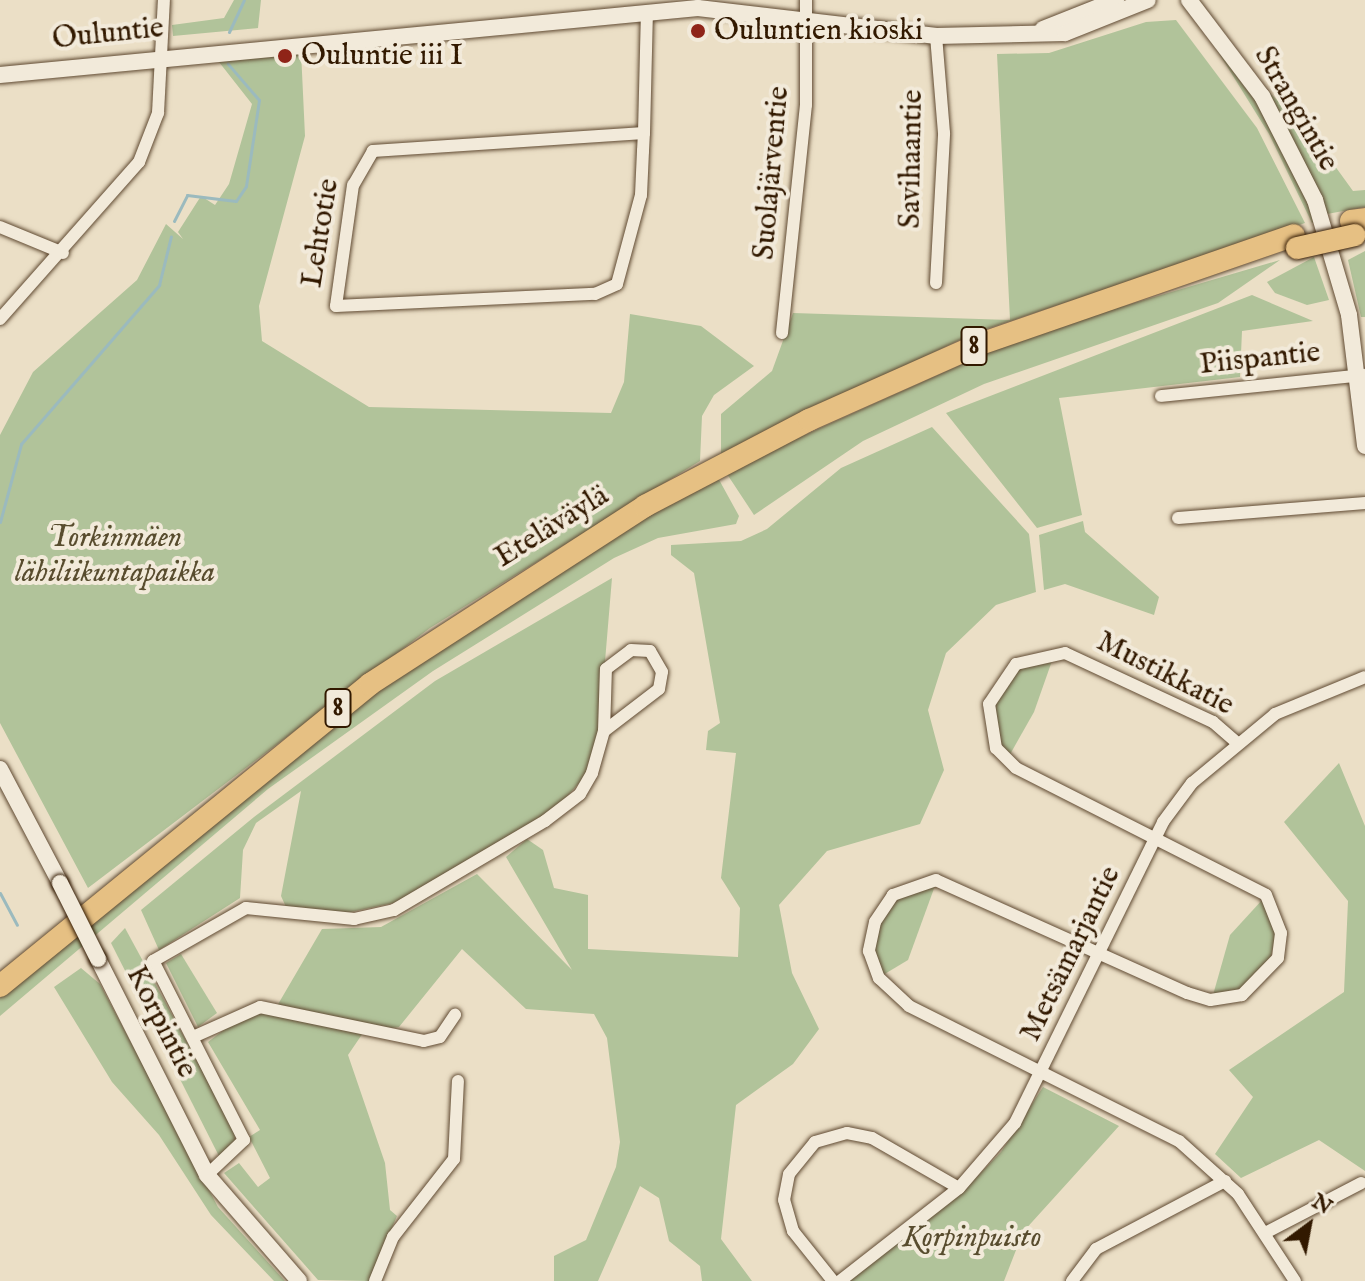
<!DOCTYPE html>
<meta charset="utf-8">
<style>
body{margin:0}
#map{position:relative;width:1365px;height:1281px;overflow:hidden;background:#ebdfc6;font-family:"IM FELL English",serif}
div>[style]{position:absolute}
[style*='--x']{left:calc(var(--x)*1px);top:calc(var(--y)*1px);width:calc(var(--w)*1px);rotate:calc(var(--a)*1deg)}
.green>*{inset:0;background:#b1c39a}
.stream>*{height:3px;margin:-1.5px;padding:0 1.5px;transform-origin:1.5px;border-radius:1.5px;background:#9bbabe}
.roads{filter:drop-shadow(0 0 2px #604a32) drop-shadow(0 0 2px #604a32)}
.street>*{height:12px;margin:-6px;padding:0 6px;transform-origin:6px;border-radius:6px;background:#f2eada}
.secondary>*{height:16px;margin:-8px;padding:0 8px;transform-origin:8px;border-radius:8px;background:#f2eada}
.highway>*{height:22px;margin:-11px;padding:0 11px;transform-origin:11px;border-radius:11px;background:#e6c083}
.bridges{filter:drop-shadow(0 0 2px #321900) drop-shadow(0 0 2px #321900)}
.secondary-bridge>*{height:16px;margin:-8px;padding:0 8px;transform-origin:8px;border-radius:8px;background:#f2eada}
.highway-bridge>*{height:22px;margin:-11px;padding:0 11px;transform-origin:11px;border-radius:11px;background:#e6c083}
.dots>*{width:22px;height:22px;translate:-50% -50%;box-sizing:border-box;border:4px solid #f2eada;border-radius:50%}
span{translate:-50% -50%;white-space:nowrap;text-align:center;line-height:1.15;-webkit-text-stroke:8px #f2eada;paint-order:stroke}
.shield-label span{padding:2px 6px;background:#f2eada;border:2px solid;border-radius:6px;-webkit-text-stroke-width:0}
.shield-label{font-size:28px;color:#321900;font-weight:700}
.poi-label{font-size:30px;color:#321900}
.left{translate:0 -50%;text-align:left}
.street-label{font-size:30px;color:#321900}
.park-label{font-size:30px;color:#584c2e;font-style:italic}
.north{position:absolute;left:1269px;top:1185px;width:80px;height:80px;-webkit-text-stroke:6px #f2eada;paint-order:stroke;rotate:32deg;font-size:22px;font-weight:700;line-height:32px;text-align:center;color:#321900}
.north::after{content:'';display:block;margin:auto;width:28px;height:36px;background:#321900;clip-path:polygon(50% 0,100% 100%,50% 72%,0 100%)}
</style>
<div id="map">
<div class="green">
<div style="clip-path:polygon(234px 0,261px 0,258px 28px,173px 36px,172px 25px,224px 18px)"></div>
<div style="clip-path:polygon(1176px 20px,1257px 128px,1305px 223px,974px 333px,721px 454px,721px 414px,772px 371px,793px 313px,1010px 320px,997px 54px,1049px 53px,1146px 22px)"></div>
<div style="clip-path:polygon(1202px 26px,1257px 101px,1317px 221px,1312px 223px,1269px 134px)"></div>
<div style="clip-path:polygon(301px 51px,305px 136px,259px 306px,262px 341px,369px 407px,611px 413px,624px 382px,630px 314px,701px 326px,754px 366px,714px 395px,702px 416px,700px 461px,430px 628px,88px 888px,0 723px,0 435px,33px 372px,137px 280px,166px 224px,183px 239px,178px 232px,201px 196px,215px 205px,229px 184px,252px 104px,219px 62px)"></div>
<div style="clip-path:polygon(1266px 89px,1311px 133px,1353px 191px,1365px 190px,1365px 207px,1327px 214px)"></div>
<div style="clip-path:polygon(1365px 251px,1365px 317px,1361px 317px,1348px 260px)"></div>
<div style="clip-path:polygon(1314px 257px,1329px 300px,1307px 305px,1275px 293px,1267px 282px)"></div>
<div style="clip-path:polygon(1280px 260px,1218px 303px,984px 384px,863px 441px,754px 515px,725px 471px,1029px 334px)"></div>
<div style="clip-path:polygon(1252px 295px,1313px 321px,1242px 331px,1240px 377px,1059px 398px,1082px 515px,1037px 528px,946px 413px)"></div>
<div style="clip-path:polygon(932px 427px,1029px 534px,1036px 592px,996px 605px,946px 653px,928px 710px,944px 770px,920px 824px,827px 851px,779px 905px,792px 973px,819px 1029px,793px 1064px,736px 1105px,721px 1239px,752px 1281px,702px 1281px,700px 1266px,669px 1241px,659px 1198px,640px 1186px,598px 1281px,554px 1281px,554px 1256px,586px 1240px,616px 1167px,620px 1142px,607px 1038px,594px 1014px,526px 1009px,462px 949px,399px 1027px,363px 1033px,348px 1055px,385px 1163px,390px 1210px,397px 1216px,369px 1281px,318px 1280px,224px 1173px,239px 1163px,258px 1187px,270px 1178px,249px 1137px,260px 1130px,208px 1042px,246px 1013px,277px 1006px,322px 929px,381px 927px,477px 874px,572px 970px,506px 857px,527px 839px,543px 850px,554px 888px,588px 895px,588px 949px,738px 957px,740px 908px,721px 878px,736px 753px,706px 750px,708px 731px,720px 723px,694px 573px,671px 555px,671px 545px,741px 541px,767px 529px,841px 468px)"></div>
<div style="clip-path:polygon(717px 476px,739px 516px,736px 524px,658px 538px,614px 558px,433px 671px,268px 789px,0 1016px,0 998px,323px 729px,505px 600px)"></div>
<div style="clip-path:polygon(1083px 521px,1085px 532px,1159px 597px,1154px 615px,1065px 584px,1044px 590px,1039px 535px)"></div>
<div style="clip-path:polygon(612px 578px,599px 733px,587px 774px,556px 809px,398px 902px,346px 913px,286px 907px,281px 896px,301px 791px,256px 823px,243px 850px,240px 898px,159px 950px,141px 910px,254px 817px,435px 681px)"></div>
<div style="clip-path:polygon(1053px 658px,1034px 712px,1008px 758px,994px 733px,996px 696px,1017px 668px)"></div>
<div style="clip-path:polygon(1339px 763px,1365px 826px,1365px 1171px,1319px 1140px,1241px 1178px,1215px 1154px,1253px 1097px,1229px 1070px,1344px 992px,1348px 901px,1284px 822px)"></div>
<div style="clip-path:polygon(936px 883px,908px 960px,883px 975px,874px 947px,878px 922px,895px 898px)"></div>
<div style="clip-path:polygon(1263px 899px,1276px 934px,1270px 960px,1241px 989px,1213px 995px,1230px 935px)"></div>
<div style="clip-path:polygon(125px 928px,234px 1129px,235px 1140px,221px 1160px,111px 943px)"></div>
<div style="clip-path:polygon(181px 954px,217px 1013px,198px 1027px,166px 963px)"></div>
<div style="clip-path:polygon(81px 968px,100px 984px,218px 1207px,285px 1281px,274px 1281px,211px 1215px,159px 1135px,112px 1082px,54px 987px)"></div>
<div style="clip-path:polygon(1043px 1087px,1119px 1126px,1023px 1232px,1004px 1281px,850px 1281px,965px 1189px,1001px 1152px)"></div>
</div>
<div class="stream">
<div style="--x:229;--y:32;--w:35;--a:-65"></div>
<div style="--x:174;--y:221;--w:29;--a:-63"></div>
<div style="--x:187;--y:195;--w:49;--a:7"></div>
<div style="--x:236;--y:201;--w:18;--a:-56"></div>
<div style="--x:246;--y:186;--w:87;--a:-81.4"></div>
<div style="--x:259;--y:100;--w:48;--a:-130.7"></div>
<div style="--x:0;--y:522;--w:81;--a:-74.9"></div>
<div style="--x:21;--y:444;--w:211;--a:-49"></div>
<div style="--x:159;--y:285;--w:50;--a:-76.2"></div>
<div style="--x:0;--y:893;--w:36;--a:62"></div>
</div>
<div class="roads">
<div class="street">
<div style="--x:644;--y:133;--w:272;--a:176.2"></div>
<div style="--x:373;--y:151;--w:39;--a:120"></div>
<div style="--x:353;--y:185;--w:122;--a:98"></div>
<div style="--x:336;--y:306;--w:259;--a:-2.7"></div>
<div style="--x:595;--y:294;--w:24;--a:-24"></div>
<div style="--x:617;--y:284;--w:92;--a:-74.9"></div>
<div style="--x:641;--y:195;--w:44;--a:-87.4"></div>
<div style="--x:643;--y:151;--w:18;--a:-87"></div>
<div style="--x:644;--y:133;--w:121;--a:-88.6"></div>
<div style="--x:0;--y:227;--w:68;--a:22.4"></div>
<div style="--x:936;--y:283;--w:150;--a:-86.9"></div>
<div style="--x:944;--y:133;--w:97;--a:-94.7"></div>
<div style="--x:0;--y:319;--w:210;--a:-48.5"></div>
<div style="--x:139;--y:162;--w:53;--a:-68.8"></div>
<div style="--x:158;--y:113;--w:113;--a:-87"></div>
<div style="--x:782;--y:333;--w:229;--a:-84"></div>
<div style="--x:806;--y:105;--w:105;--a:-90"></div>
<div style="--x:1161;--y:396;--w:205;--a:-5.9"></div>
<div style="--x:1178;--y:518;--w:188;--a:-4.6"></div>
<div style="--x:1235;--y:741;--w:29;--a:-139"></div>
<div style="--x:1213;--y:722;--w:163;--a:-155"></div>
<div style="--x:1065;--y:653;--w:50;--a:167.3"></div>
<div style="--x:1016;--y:664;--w:48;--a:124"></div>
<div style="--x:989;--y:704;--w:45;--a:81"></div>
<div style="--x:996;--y:748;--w:28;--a:45"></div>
<div style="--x:1016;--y:768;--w:280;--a:26.9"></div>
<div style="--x:1266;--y:895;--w:41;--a:68.5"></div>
<div style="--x:1281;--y:933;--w:25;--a:97"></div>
<div style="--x:1278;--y:958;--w:52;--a:134.2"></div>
<div style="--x:1242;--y:995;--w:32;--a:171"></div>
<div style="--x:1210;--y:1000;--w:24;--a:-163"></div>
<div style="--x:1187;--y:993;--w:275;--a:-155.8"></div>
<div style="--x:936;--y:880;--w:46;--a:160.8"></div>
<div style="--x:893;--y:895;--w:32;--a:124"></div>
<div style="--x:875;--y:922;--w:30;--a:102"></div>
<div style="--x:869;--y:951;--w:29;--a:70"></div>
<div style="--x:879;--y:978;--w:41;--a:43"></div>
<div style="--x:909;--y:1006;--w:302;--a:26.6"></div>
<div style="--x:1179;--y:1141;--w:79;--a:41.9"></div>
<div style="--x:1238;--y:1194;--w:104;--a:56.8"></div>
<div style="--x:193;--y:1037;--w:73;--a:-24.1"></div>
<div style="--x:260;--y:1007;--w:167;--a:11.7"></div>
<div style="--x:424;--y:1041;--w:16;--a:-14"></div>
<div style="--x:440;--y:1037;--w:27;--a:-56"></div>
<div style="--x:207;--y:1175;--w:51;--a:-43.4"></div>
<div style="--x:244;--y:1140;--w:201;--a:-116.9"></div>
<div style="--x:153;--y:961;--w:107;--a:-29.7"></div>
<div style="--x:246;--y:908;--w:109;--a:5.8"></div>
<div style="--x:354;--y:919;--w:41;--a:-12.7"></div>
<div style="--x:394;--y:910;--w:175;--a:-30.5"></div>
<div style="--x:545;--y:821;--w:44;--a:-37.6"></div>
<div style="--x:580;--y:794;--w:24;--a:-60"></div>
<div style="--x:592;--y:773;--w:44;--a:-74.1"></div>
<div style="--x:604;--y:731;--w:62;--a:-88.2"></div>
<div style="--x:606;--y:669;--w:31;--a:-37"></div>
<div style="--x:631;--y:650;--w:19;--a:3"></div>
<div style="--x:650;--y:651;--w:24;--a:60"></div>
<div style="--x:662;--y:672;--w:17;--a:100"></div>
<div style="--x:659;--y:689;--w:69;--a:142.6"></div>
<div style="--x:1267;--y:1232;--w:106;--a:-27.5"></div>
<div style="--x:375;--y:1281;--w:48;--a:-67.8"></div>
<div style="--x:393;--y:1237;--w:99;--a:-52"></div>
<div style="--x:454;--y:1159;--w:78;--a:-87.1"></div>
<div style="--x:833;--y:1281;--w:64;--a:-128.7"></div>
<div style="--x:793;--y:1231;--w:32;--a:-106"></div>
<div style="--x:784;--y:1200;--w:26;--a:-79"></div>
<div style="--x:789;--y:1174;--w:41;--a:-50.9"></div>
<div style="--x:815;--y:1142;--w:33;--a:-16"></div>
<div style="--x:847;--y:1133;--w:25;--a:11"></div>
<div style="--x:872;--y:1138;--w:100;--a:29.9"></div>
<div style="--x:840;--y:1281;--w:151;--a:-38"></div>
<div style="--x:959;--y:1188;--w:86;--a:-49.3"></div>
<div style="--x:1015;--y:1123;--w:335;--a:-63.8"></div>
<div style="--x:1163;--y:822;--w:49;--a:-53.4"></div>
<div style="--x:1192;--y:783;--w:108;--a:-39.7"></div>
<div style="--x:1275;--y:714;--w:97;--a:-22.3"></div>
<div style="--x:1072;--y:1281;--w:40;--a:-53"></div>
<div style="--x:1096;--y:1249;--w:146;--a:-27.8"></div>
</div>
<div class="secondary">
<div style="--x:1189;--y:0;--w:121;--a:52.8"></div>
<div style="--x:1262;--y:96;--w:117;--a:63"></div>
<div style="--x:1315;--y:200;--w:120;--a:73.5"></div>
<div style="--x:1349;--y:315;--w:132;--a:83"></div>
<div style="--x:1043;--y:29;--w:79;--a:-21.7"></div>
<div style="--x:0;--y:75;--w:701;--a:-5.48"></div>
<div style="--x:698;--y:8;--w:240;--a:6.7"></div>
<div style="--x:936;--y:36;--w:129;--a:-1.3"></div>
<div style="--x:1065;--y:33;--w:89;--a:-21.7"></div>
<div style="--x:0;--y:769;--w:129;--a:62.2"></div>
<div style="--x:98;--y:959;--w:242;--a:63.2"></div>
<div style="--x:207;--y:1175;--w:140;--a:49"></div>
</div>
<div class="highway">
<div style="--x:1351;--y:221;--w:14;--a:-8"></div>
<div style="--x:0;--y:986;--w:478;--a:-39.2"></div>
<div style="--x:370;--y:684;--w:328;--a:-32.9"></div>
<div style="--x:645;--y:506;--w:185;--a:-27.7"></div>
<div style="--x:809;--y:420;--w:187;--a:-24"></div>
<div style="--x:980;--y:344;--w:332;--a:-19.1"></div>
</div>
</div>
<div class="bridges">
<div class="secondary-bridge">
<div style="--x:60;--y:883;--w:85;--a:63.4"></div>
</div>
<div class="highway-bridge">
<div style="--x:1297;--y:248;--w:59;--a:-12.6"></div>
</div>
</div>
<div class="dots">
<div style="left:698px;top:31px;background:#8f2418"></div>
<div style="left:285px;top:56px;background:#8f2418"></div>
</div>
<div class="shield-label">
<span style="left:974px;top:346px">8</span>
<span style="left:338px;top:708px">8</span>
</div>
<div class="poi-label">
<span class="left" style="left:714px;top:31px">Ouluntien kioski</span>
<span class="left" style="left:301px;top:56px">Ouluntie iii I</span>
</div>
<div class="street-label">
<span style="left:108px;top:34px;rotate:-6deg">Ouluntie</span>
<span style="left:1296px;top:109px;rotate:60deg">Strangintie</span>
<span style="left:912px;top:159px;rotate:-89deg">Savihaantie</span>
<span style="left:772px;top:173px;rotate:-85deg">Suolajärventie</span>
<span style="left:321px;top:233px;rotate:-81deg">Lehtotie</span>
<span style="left:1260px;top:359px;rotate:-6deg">Piispantie</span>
<span style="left:552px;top:527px;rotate:-32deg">Eteläväylä</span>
<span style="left:1165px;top:674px;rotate:27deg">Mustikkatie</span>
<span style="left:1071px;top:954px;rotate:-64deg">Metsämarjantie</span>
<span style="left:161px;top:1022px;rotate:63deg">Korpintie</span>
</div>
<div class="park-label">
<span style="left:115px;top:555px">Torkinmäen<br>lähiliikuntapaikka</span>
<span style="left:972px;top:1238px">Korpinpuisto</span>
</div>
<div class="north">N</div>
</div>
